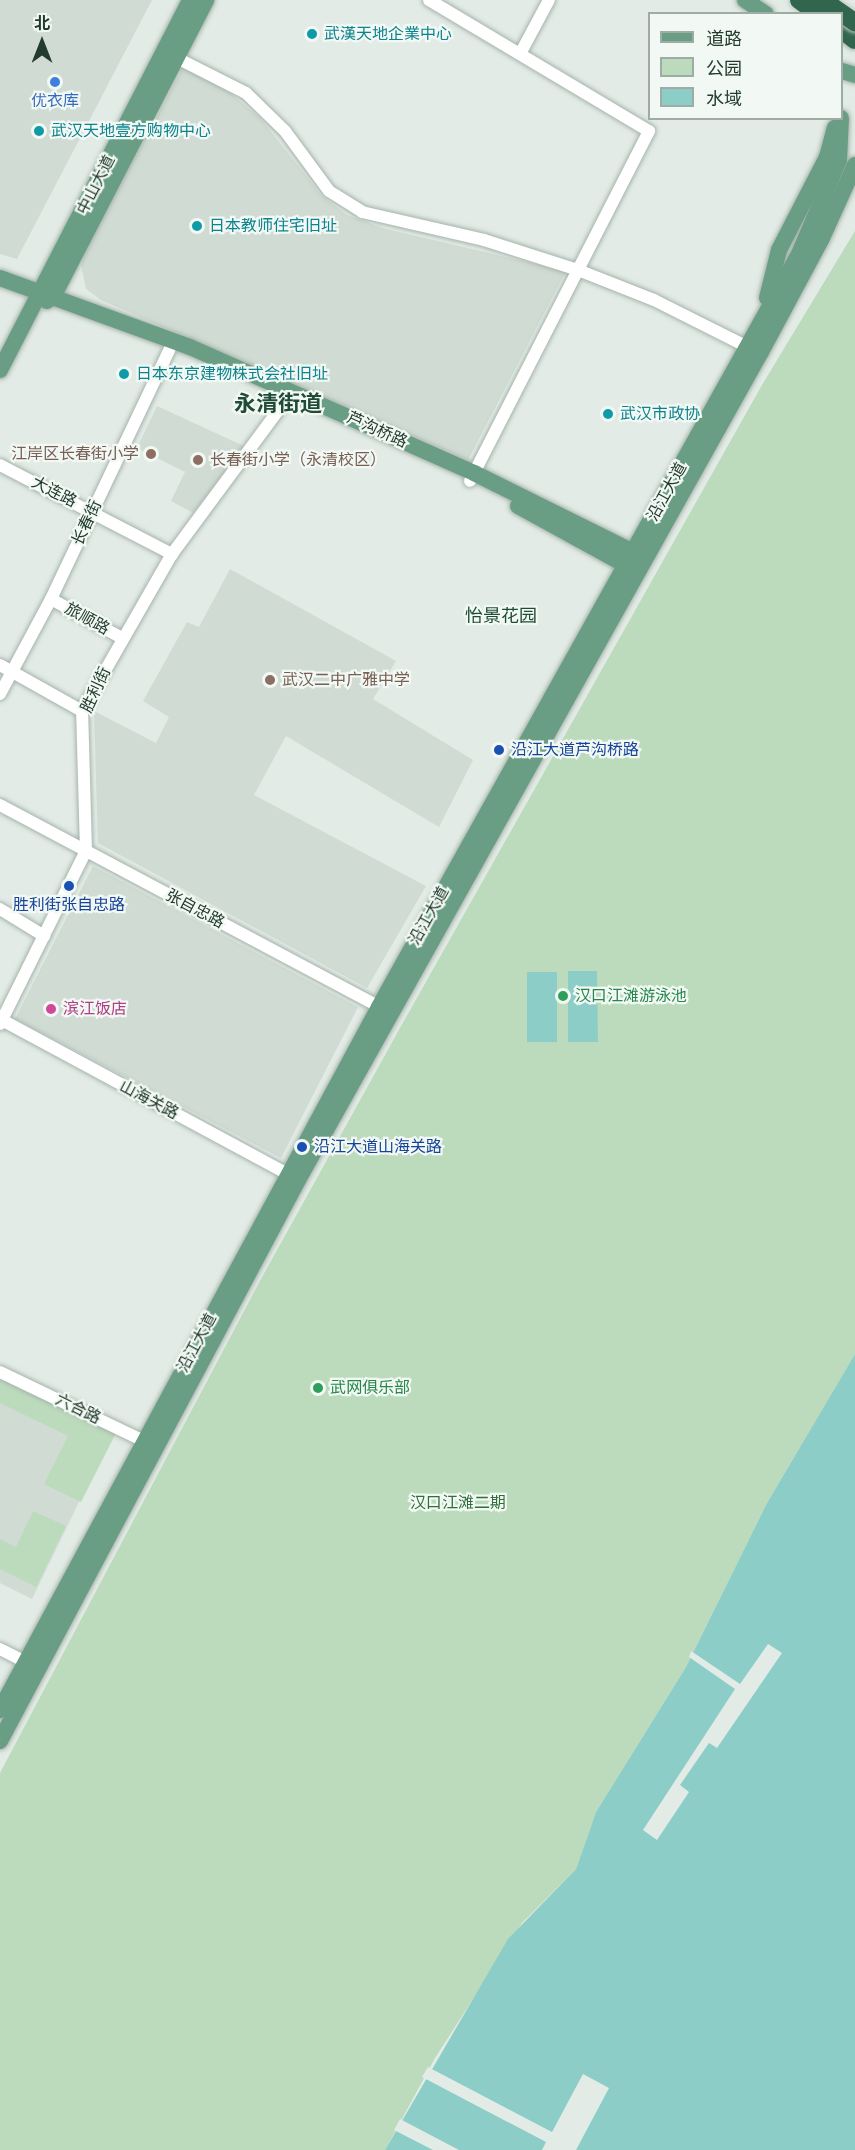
<!DOCTYPE html>
<meta charset="utf-8">
<style>
body{margin:0}
#map{position:relative;width:855px;height:2150px;overflow:hidden;background:#e2ebe5;font-family:Helvetica,"Noto Sans SC",sans-serif}
div>[style]{position:absolute}
[style*='--x']{left:calc(var(--x)*1px);top:calc(var(--y)*1px);width:calc(var(--w)*1px);rotate:calc(var(--a)*1deg)}
.built>*{inset:0;background:#d0dbd3}
.green>*{inset:0;background:#bcdbbd}
.water>*{inset:0;background:#8dcdc8}
.pier>*{inset:0;background:#e2ebe5}
.roads{filter:drop-shadow(0 0 2px #a5b3ab) drop-shadow(0 0 2px #a5b3ab)}
.minor>*{height:12px;margin:-6px;padding:0 6px;transform-origin:6px;border-radius:6px;background:#fff}
.major>*{height:16px;margin:-8px;padding:0 8px;transform-origin:8px;border-radius:8px;background:#699e84}
.highway>*{height:18px;margin:-9px;padding:0 9px;transform-origin:9px;border-radius:9px;background:#31654e}
.bridges{filter:drop-shadow(0 0 2px #c1c8c5) drop-shadow(0 0 2px #c1c8c5)}
.highway-bridge>*{height:18px;margin:-9px;padding:0 9px;transform-origin:9px;border-radius:9px;background:#31654e}
.dots>*{width:16px;height:16px;translate:-50% -50%;box-sizing:border-box;border:3px solid #f2f8f3;border-radius:50%}
span{translate:-50% -50%;white-space:nowrap;text-align:center;line-height:1.15;-webkit-text-stroke:4.5px #f2f8f3;paint-order:stroke}
.culture-label{font-size:16px;color:#0d838f}
.left{translate:0 -50%;text-align:left}
.shop-label{font-size:16px;color:#366cbe}
.street-label{font-size:16px;color:#233b2f}
.education-label{font-size:16px;color:#785e54}
.right{translate:-100% -50%;text-align:right}
.transit-label{font-size:16px;color:#164399}
.leisure-label{font-size:16px;color:#27864d}
.hotel-label{font-size:16px;color:#b23c85}
.park-label{font-size:16px;color:#306f3a}
.neighbourhood-label{font-size:18px;color:#204b37}
.district-label{font-size:22px;color:#204b37;font-weight:700}
.legend{position:absolute;left:648px;top:12px;width:195px;height:108px;box-sizing:border-box;background:#f2f8f3;border:2px solid #9faca5;margin:0;padding:8px 10px;list-style:none;font-size:18px;color:#233b2f}
.legend li{display:flex;align-items:center;gap:12px;height:30px}
.legend b{width:30px;border:2px solid #9faca5}
.north{position:absolute;left:12px;top:12px;width:60px;height:60px;-webkit-text-stroke:4px #f2f8f3;paint-order:stroke;rotate:0deg;font-size:16px;font-weight:700;line-height:24px;text-align:center;color:#233b2f}
.north::after{content:'';display:block;margin:auto;width:21px;height:27px;background:#233b2f;clip-path:polygon(50% 0,100% 100%,50% 72%,0 100%)}
</style>
<div id="map">
<div class="built">
<div style="clip-path:polygon(0 0,152px 0,17px 259px,0 254px)"></div>
<div style="clip-path:polygon(183px 68px,229px 92px,260px 118px,322px 196px,347px 215px,386px 229px,566px 271px,468px 460px,101px 300px,86px 289px,81px 265px,86px 249px)"></div>
<div style="clip-path:polygon(157px 406px,246px 447px,193px 513px,171px 501px,185px 472px,137px 448px)"></div>
<div style="clip-path:polygon(230px 569px,396px 661px,373px 699px,473px 760px,439px 827px,286px 736px,254px 795px,426px 886px,367px 988px,98px 843px,94px 711px,156px 743px,169px 717px,143px 701px,187px 622px,199px 627px)"></div>
<div style="clip-path:polygon(93px 866px,358px 1007px,281px 1158px,15px 1019px)"></div>
<div style="clip-path:polygon(0 1383px,111px 1436px,32px 1599px,0 1583px)"></div>
</div>
<div class="green">
<div style="clip-path:polygon(855px 231px,855px 1354px,767px 1503px,686px 1667px,596px 1812px,576px 1869px,522px 1923px,435px 2058px,385px 2150px,0 2150px,0 1773px,261px 1279px,400px 1028px,762px 385px)"></div>
<div style="clip-path:polygon(0 1377px,116px 1433px,81px 1502px,44px 1484px,68px 1436px,0 1403px)"></div>
<div style="clip-path:polygon(33px 1511px,66px 1526px,36px 1587px,0 1569px,0 1539px,16px 1547px)"></div>
</div>
<div class="water">
<div style="clip-path:polygon(568px 971px,597px 971px,598px 1042px,568px 1042px)"></div>
<div style="clip-path:polygon(527px 972px,557px 972px,557px 1042px,527px 1042px)"></div>
<div style="clip-path:polygon(855px 1354px,855px 2150px,385px 2150px,508px 1939px,576px 1869px,596px 1812px,686px 1667px,767px 1503px)"></div>
</div>
<div class="pier">
<div style="clip-path:polygon(768px 1644px,782px 1653px,717px 1748px,709px 1743px,680px 1785px,689px 1792px,657px 1840px,643px 1830px,735px 1689px,689px 1657px,691px 1651px,740px 1684px)"></div>
<div style="clip-path:polygon(428px 2067px,552px 2132px,583px 2074px,609px 2088px,576px 2150px,542px 2150px,546px 2142px,422px 2077px)"></div>
<div style="clip-path:polygon(400px 2119px,459px 2150px,433px 2150px,394px 2130px)"></div>
</div>
<div class="roads">
<div class="minor">
<div style="--x:429;--y:0;--w:256;--a:30.8"></div>
<div style="--x:649;--y:131;--w:393;--a:117.1"></div>
<div style="--x:169;--y:54;--w:86;--a:26.9"></div>
<div style="--x:246;--y:93;--w:54;--a:44.3"></div>
<div style="--x:285;--y:131;--w:74;--a:53.7"></div>
<div style="--x:329;--y:191;--w:39;--a:32"></div>
<div style="--x:362;--y:212;--w:125;--a:12.9"></div>
<div style="--x:484;--y:240;--w:99;--a:17.7"></div>
<div style="--x:578;--y:270;--w:82;--a:21.5"></div>
<div style="--x:654;--y:300;--w:105;--a:26.6"></div>
<div style="--x:520;--y:54;--w:61;--a:-61.8"></div>
<div style="--x:0;--y:465;--w:194;--a:27.4"></div>
<div style="--x:51;--y:599;--w:81;--a:28.8"></div>
<div style="--x:0;--y:665;--w:94;--a:29.3"></div>
<div style="--x:0;--y:694;--w:108;--a:-61.8"></div>
<div style="--x:51;--y:599;--w:276;--a:-64.6"></div>
<div style="--x:0;--y:805;--w:436;--a:28"></div>
<div style="--x:0;--y:909;--w:52;--a:31.5"></div>
<div style="--x:0;--y:1019;--w:335;--a:28.3"></div>
<div style="--x:0;--y:1024;--w:193;--a:-63.6"></div>
<div style="--x:86;--y:851;--w:140;--a:-91.6"></div>
<div style="--x:82;--y:711;--w:181;--a:-60.2"></div>
<div style="--x:172;--y:554;--w:202;--a:-53.5"></div>
<div style="--x:0;--y:1372;--w:166;--a:25.6"></div>
<div style="--x:0;--y:1649;--w:35;--a:27"></div>
</div>
<div class="major">
<div style="--x:745;--y:0;--w:25;--a:34"></div>
<div style="--x:842;--y:71;--w:14;--a:17"></div>
<div style="--x:0;--y:278;--w:202;--a:20"></div>
<div style="--x:190;--y:347;--w:311;--a:23.9"></div>
<div style="--x:474;--y:473;--w:189;--a:26.4"></div>
<div style="--x:767;--y:298;--w:49;--a:-76"></div>
<div style="--x:779;--y:250;--w:105;--a:-62.7"></div>
<div style="--x:827;--y:157;--w:30;--a:-75"></div>
<div style="--x:47;--y:301;--w:9;--a:-41"></div>
<div style="--x:54;--y:295;--w:332;--a:-62.7"></div>
<div style="--x:0;--y:370;--w:416;--a:-62.8"></div>
<div style="--x:518;--y:506;--w:133;--a:28.7"></div>
<div style="--x:0;--y:1710;--w:799;--a:-61.67"></div>
<div style="--x:379;--y:1007;--w:862;--a:-60.85"></div>
<div style="--x:799;--y:254;--w:102;--a:-66.9"></div>
<div style="--x:839;--y:160;--w:42;--a:-87.3"></div>
<div style="--x:0;--y:1741;--w:635;--a:-62.02"></div>
<div style="--x:298;--y:1180;--w:949;--a:-60.79"></div>
<div style="--x:761;--y:352;--w:129;--a:-61.8"></div>
<div style="--x:822;--y:238;--w:80;--a:-65.7"></div>
</div>
<div class="highway">
<div style="--x:842;--y:30;--w:16;--a:38"></div>
</div>
</div>
<div class="bridges">
<div class="highway-bridge">
<div style="--x:799;--y:0;--w:24;--a:36"></div>
<div style="--x:823;--y:0;--w:39;--a:35"></div>
</div>
</div>
<div class="dots">
<div style="left:312px;top:34px;background:#0f9aa8"></div>
<div style="left:55px;top:82px;background:#3f7fe0"></div>
<div style="left:39px;top:131px;background:#0f9aa8"></div>
<div style="left:197px;top:226px;background:#0f9aa8"></div>
<div style="left:124px;top:374px;background:#0f9aa8"></div>
<div style="left:608px;top:414px;background:#0f9aa8"></div>
<div style="left:151px;top:454px;background:#8d6e63"></div>
<div style="left:198px;top:460px;background:#8d6e63"></div>
<div style="left:270px;top:680px;background:#8d6e63"></div>
<div style="left:499px;top:750px;background:#1a4fb4"></div>
<div style="left:69px;top:886px;background:#1a4fb4"></div>
<div style="left:563px;top:996px;background:#2e9e5b"></div>
<div style="left:51px;top:1009px;background:#d1479c"></div>
<div style="left:302px;top:1147px;background:#1a4fb4"></div>
<div style="left:318px;top:1388px;background:#2e9e5b"></div>
</div>
<div class="culture-label">
<span class="left" style="left:324px;top:34px">武漢天地企業中心</span>
<span class="left" style="left:51px;top:131px">武汉天地壹方购物中心</span>
<span class="left" style="left:209px;top:226px">日本教师住宅旧址</span>
<span class="left" style="left:136px;top:374px">日本东京建物株式会社旧址</span>
<span class="left" style="left:620px;top:414px">武汉市政协</span>
</div>
<div class="shop-label">
<span style="left:55px;top:101px">优衣库</span>
</div>
<div class="street-label">
<span style="left:96px;top:185px;rotate:-63deg">中山大道</span>
<span style="left:377px;top:430px;rotate:24deg">芦沟桥路</span>
<span style="left:54px;top:492px;rotate:27deg">大连路</span>
<span style="left:667px;top:492px;rotate:-61deg">沿江大道</span>
<span style="left:87px;top:523px;rotate:-65deg">长春街</span>
<span style="left:87px;top:619px;rotate:29deg">旅顺路</span>
<span style="left:96px;top:690px;rotate:-65deg">胜利街</span>
<span style="left:195px;top:909px;rotate:28deg">张自忠路</span>
<span style="left:429px;top:916px;rotate:-61deg">沿江大道</span>
<span style="left:149px;top:1100px;rotate:28deg">山海关路</span>
<span style="left:197px;top:1343px;rotate:-62deg">沿江大道</span>
<span style="left:78px;top:1409px;rotate:26deg">六合路</span>
</div>
<div class="education-label">
<span class="right" style="left:139px;top:454px">江岸区长春街小学</span>
<span class="left" style="left:210px;top:460px">长春街小学（永清校区）</span>
<span class="left" style="left:282px;top:680px">武汉二中广雅中学</span>
</div>
<div class="transit-label">
<span class="left" style="left:511px;top:750px">沿江大道芦沟桥路</span>
<span style="left:69px;top:905px">胜利街张自忠路</span>
<span class="left" style="left:314px;top:1147px">沿江大道山海关路</span>
</div>
<div class="leisure-label">
<span class="left" style="left:575px;top:996px">汉口江滩游泳池</span>
<span class="left" style="left:330px;top:1388px">武网俱乐部</span>
</div>
<div class="hotel-label">
<span class="left" style="left:63px;top:1009px">滨江饭店</span>
</div>
<div class="park-label">
<span style="left:458px;top:1503px">汉口江滩二期</span>
</div>
<div class="neighbourhood-label">
<span style="left:501px;top:616px">怡景花园</span>
</div>
<div class="district-label">
<span style="left:278px;top:404px">永清街道</span>
</div>
<ul class="legend">
<li><b style="height:8px;background:#699e84"></b>道路</li>
<li><b style="height:16px;background:#bcdbbd"></b>公园</li>
<li><b style="height:16px;background:#8dcdc8"></b>水域</li>
</ul>
<div class="north">北</div>
</div>
